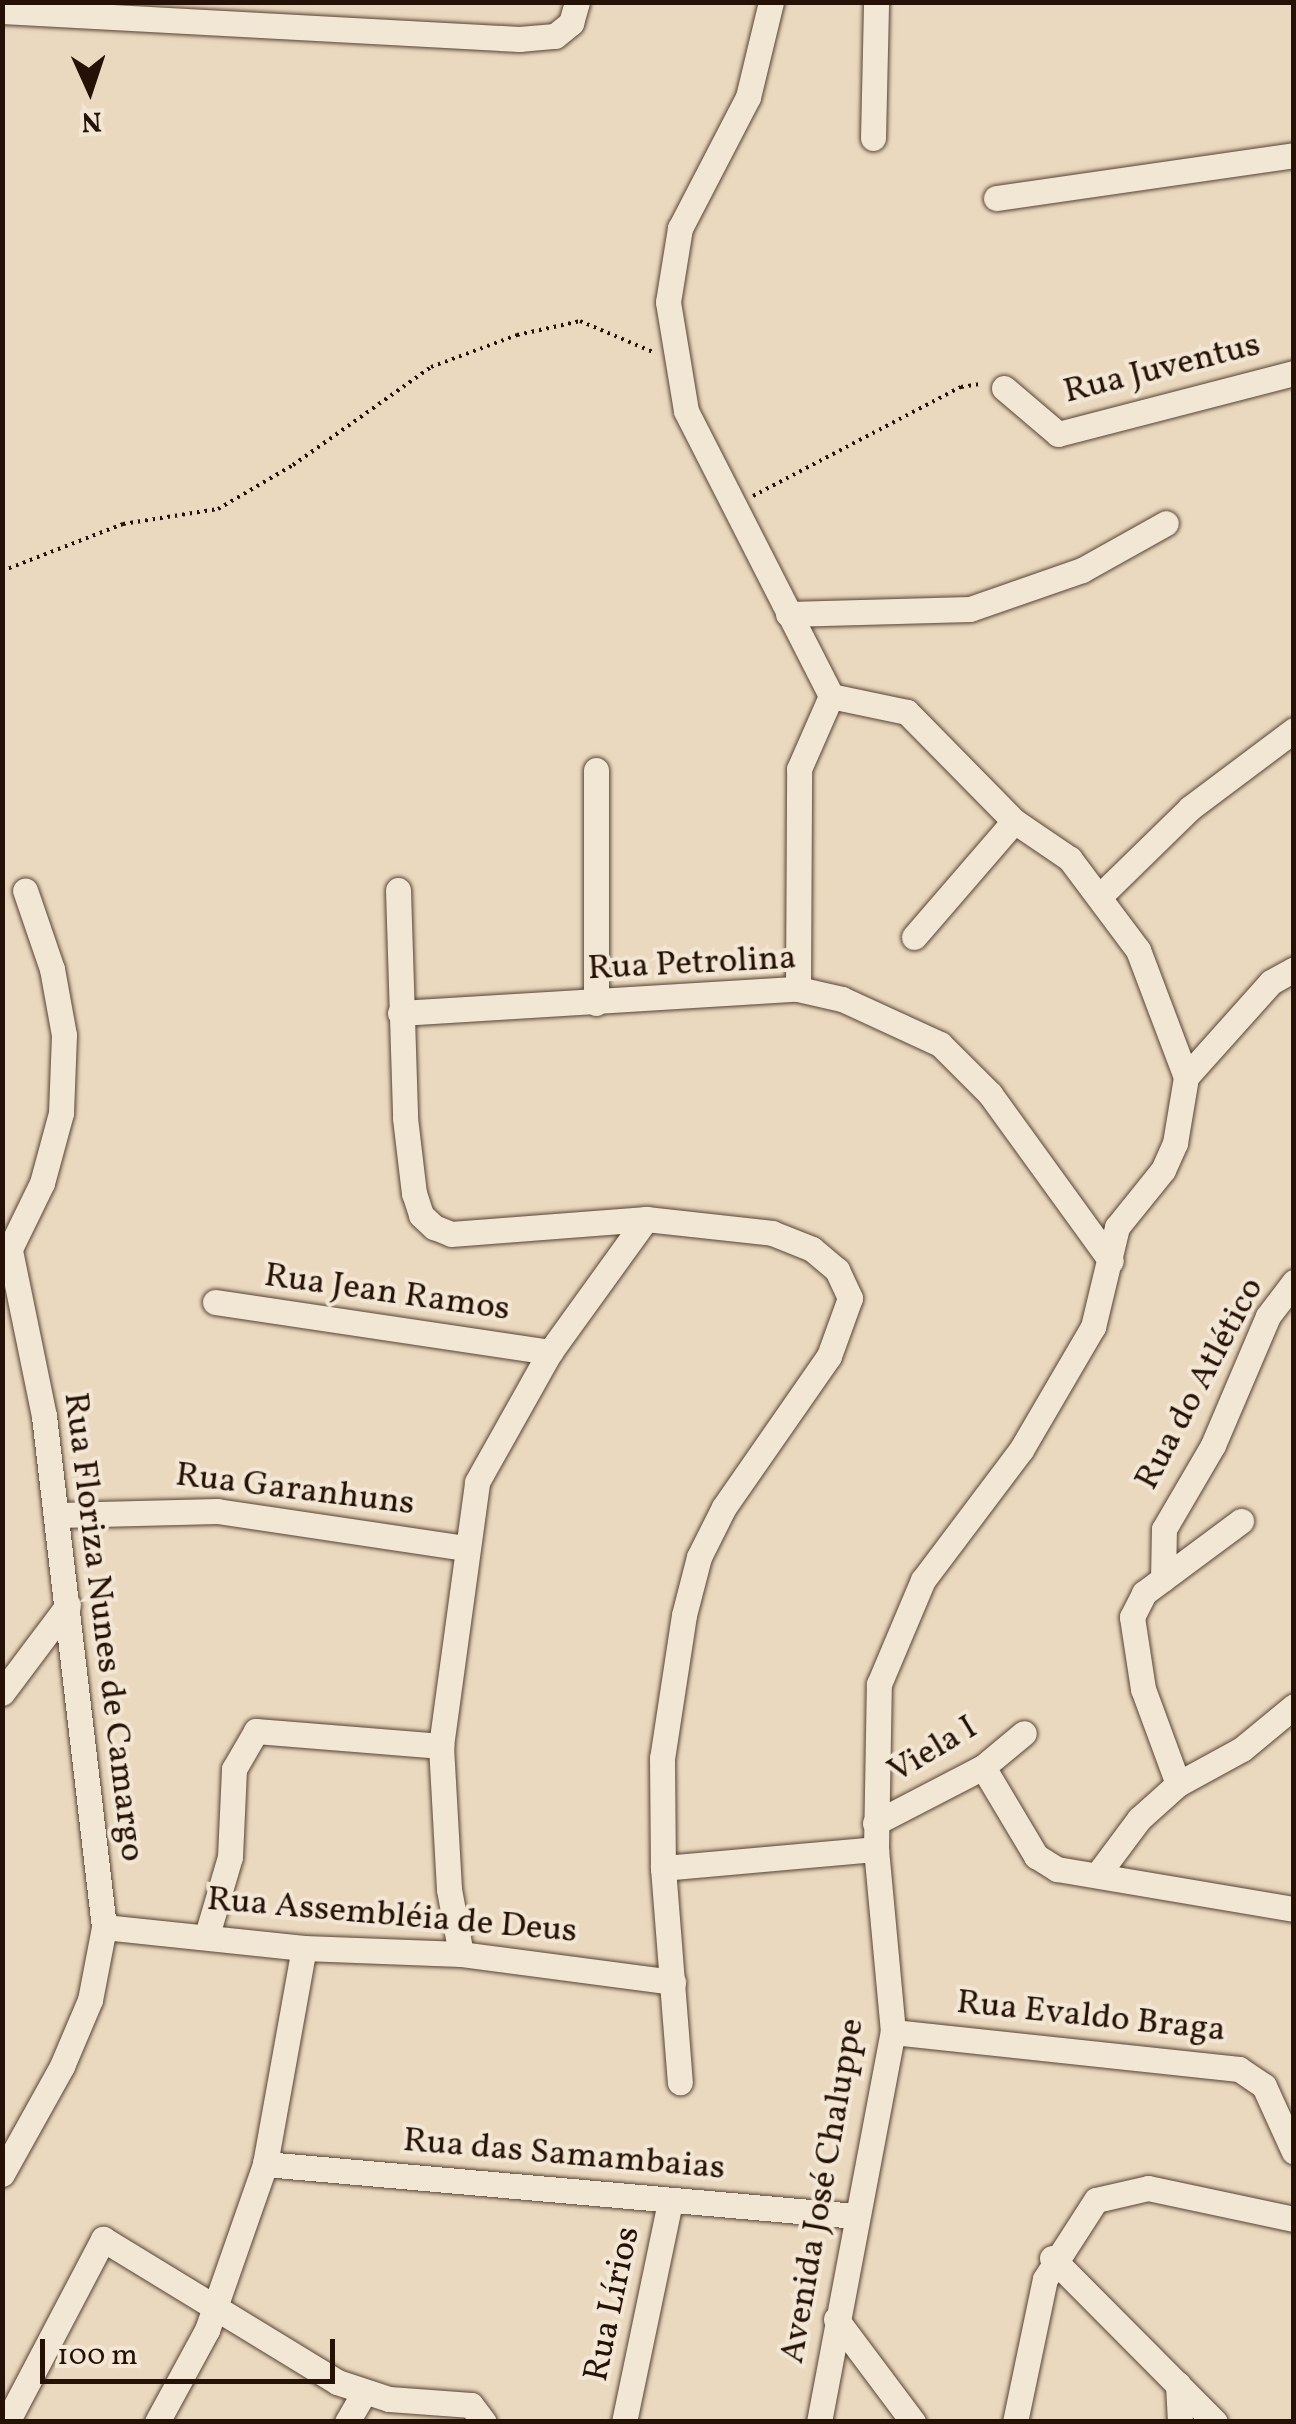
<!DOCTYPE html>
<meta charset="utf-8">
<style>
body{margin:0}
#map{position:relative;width:1296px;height:2424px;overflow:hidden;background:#ebd9bf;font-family:Vollkorn,serif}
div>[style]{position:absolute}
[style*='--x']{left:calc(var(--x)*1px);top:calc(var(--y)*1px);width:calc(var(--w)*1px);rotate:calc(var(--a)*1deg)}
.path>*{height:4px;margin-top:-2px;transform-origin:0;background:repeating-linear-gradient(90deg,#251105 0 2.5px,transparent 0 7.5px)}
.roads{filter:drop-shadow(0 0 2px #564334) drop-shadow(0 0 2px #564334)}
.minor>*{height:25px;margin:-12.5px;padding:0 12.5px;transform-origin:12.5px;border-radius:12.5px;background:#f2e6d5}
span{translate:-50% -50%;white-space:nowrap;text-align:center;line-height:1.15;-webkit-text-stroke:8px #f2e6d5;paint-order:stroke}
.street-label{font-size:35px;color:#251105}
.frame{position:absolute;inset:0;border:5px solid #251105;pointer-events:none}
.north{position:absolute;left:40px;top:40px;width:100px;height:100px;-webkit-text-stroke:8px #f2e6d5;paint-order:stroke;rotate:177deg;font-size:28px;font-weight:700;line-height:40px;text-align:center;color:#251105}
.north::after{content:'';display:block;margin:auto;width:35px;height:45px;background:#251105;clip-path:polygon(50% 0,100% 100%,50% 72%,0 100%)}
.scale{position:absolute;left:40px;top:2339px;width:295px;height:45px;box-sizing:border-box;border:5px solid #251105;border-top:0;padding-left:12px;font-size:30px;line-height:35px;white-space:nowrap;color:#251105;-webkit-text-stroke:8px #f2e6d5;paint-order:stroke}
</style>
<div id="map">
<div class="path">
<div style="--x:753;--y:496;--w:235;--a:-27.7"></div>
<div style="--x:961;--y:387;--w:20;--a:-9"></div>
<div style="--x:2;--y:571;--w:130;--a:-21.2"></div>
<div style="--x:123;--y:524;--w:96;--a:-9"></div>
<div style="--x:218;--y:509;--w:87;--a:-30.4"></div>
<div style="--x:293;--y:465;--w:169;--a:-35.4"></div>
<div style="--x:431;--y:367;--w:92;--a:-20.4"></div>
<div style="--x:517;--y:335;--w:65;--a:-12.5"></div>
<div style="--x:580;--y:321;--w:79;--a:23"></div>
</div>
<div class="roads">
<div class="minor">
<div style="--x:771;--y:2;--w:98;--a:103.6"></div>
<div style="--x:748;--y:97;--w:148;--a:117.4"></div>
<div style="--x:680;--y:228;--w:75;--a:99.2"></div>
<div style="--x:668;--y:302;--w:110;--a:80.6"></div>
<div style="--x:686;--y:411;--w:320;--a:63"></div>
<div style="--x:2;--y:11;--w:518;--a:3.1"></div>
<div style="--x:519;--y:39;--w:36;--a:-5"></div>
<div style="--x:555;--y:36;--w:21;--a:-39"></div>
<div style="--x:571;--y:23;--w:22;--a:-74"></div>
<div style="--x:873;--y:138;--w:136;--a:-88.7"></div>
<div style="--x:996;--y:198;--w:301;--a:-8.2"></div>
<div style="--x:1004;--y:388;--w:71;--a:40.4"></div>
<div style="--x:1058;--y:434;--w:244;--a:-14.5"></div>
<div style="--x:788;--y:614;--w:182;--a:-1.6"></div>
<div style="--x:970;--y:609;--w:119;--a:-19.2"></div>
<div style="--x:1082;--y:570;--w:96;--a:-29.2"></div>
<div style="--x:596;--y:770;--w:233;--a:90"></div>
<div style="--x:398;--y:890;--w:228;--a:88.2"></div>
<div style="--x:405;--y:1118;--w:76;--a:83.2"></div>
<div style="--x:414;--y:1193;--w:23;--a:72"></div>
<div style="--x:421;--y:1215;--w:18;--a:43"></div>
<div style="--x:434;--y:1227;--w:18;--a:22"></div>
<div style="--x:451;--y:1234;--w:196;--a:-4.4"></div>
<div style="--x:646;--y:1219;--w:127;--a:6.3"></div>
<div style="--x:772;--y:1233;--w:43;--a:21.8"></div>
<div style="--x:812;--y:1249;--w:33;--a:40"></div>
<div style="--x:837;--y:1270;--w:31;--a:65"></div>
<div style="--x:850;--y:1298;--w:62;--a:109.9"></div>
<div style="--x:829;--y:1356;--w:184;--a:124.8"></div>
<div style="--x:724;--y:1507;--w:56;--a:116.6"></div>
<div style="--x:699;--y:1557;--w:60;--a:104.5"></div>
<div style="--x:684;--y:1615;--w:145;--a:98.7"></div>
<div style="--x:662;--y:1758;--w:110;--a:89.5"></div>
<div style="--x:663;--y:1868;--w:215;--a:85.5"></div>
<div style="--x:1101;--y:895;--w:124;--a:-44.3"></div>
<div style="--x:1190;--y:808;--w:130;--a:-36.9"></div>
<div style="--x:914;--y:937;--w:153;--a:-49.2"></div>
<div style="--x:798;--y:989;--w:220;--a:-89.7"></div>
<div style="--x:799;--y:769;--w:80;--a:-66.3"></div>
<div style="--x:400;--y:1013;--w:399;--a:-3.5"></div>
<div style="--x:798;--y:989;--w:45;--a:12.8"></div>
<div style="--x:842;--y:999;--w:108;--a:24.7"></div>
<div style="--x:940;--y:1044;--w:71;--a:45"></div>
<div style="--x:990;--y:1094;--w:206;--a:54.1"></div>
<div style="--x:1186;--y:1077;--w:127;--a:-48.2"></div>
<div style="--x:1271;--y:982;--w:26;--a:-29"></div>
<div style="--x:3;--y:1263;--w:89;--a:-64"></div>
<div style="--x:42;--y:1183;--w:73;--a:-74.8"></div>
<div style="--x:61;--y:1113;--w:78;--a:-87.8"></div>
<div style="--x:64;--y:1035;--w:67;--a:-100.3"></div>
<div style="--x:52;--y:969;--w:83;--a:-108.9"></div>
<div style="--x:215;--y:1302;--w:339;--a:8.5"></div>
<div style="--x:58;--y:1515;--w:159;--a:-1.4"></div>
<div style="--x:217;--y:1511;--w:250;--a:8.5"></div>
<div style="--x:1163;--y:1579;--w:50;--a:-88.9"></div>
<div style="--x:1164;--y:1529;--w:97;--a:-59.7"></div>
<div style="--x:1213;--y:1445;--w:140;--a:-66.9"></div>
<div style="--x:1268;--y:1316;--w:43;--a:-52.6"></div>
<div style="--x:2;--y:1693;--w:110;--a:-53.1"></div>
<div style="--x:983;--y:1767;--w:104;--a:59.2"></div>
<div style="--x:1036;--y:1856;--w:25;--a:32"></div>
<div style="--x:1057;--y:1869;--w:240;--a:9.6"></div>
<div style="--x:1178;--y:1784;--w:101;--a:-110.2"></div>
<div style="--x:1143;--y:1689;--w:73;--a:-98.7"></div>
<div style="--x:1132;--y:1617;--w:27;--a:-63"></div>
<div style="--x:1144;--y:1593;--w:121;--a:-36.6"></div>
<div style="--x:875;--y:1823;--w:122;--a:-27.4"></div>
<div style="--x:983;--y:1767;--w:53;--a:-39.7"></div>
<div style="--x:663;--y:1868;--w:214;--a:-5.1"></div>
<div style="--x:1098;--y:1874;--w:69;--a:-53.3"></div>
<div style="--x:1139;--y:1819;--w:52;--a:-41.9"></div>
<div style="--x:1178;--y:1784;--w:73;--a:-28.7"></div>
<div style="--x:1242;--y:1749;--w:67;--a:-39.6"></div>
<div style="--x:104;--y:1927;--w:201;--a:6"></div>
<div style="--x:304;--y:1948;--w:157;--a:2.2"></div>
<div style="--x:461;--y:1954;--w:214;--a:7.5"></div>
<div style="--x:207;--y:1935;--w:81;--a:-73.6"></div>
<div style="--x:230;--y:1857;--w:88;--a:-87.4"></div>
<div style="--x:234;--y:1769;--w:44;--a:-59.9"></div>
<div style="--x:256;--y:1731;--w:186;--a:4.6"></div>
<div style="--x:461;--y:1954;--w:66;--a:-100.5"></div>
<div style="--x:449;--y:1889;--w:143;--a:-93.2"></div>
<div style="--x:441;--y:1746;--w:266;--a:-82.2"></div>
<div style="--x:477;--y:1482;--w:149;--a:-60.7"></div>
<div style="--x:550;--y:1352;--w:164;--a:-54.2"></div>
<div style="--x:893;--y:2032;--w:348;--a:6.1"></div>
<div style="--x:1239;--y:2069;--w:30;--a:34"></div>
<div style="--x:1264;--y:2086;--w:72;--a:65.6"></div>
<div style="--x:265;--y:2164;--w:593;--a:5.03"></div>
<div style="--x:2;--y:2174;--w:124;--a:-60.9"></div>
<div style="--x:62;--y:2066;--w:72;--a:-67"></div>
<div style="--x:90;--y:2000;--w:74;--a:-79.1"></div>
<div style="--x:104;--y:1927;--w:515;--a:-96.7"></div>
<div style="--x:44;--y:1416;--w:169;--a:-101.6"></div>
<div style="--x:1052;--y:2258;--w:231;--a:45.2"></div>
<div style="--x:836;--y:2319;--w:129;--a:53.2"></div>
<div style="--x:1178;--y:2384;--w:38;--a:87"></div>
<div style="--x:7;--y:2422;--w:207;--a:-62.3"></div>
<div style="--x:103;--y:2239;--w:274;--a:31.4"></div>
<div style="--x:337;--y:2382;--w:55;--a:18.1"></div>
<div style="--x:389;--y:2399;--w:82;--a:4.2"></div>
<div style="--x:471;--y:2405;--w:21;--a:53"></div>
<div style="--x:157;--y:2422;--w:105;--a:-61.5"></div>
<div style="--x:207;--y:2330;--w:176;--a:-70.7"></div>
<div style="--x:265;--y:2164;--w:219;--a:-79.8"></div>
<div style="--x:347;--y:2422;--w:34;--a:-60"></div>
<div style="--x:624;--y:2422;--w:226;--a:-78.2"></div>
<div style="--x:819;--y:2422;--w:397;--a:-79.3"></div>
<div style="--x:893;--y:2032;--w:184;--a:-95.3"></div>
<div style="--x:876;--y:1849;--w:165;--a:-89"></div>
<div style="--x:879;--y:1684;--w:113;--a:-67.1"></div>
<div style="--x:923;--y:1580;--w:163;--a:-53"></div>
<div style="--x:1021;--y:1450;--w:143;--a:-59.7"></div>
<div style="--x:1093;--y:1327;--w:103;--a:-76.5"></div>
<div style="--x:1117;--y:1227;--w:73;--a:-51.1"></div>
<div style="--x:1163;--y:1170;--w:30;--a:-66"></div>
<div style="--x:1175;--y:1143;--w:67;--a:-80.5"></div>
<div style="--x:1186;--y:1077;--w:136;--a:-110.7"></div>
<div style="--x:1138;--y:950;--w:114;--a:-126.8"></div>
<div style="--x:1070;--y:859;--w:68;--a:-145.8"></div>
<div style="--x:1014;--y:821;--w:153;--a:-134.5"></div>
<div style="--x:907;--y:712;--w:78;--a:-168.1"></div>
<div style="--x:1015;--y:2422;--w:146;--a:-78.2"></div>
<div style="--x:1045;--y:2279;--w:94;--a:-57.2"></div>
<div style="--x:1096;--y:2200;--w:53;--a:-13"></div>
<div style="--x:1148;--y:2188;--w:149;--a:12"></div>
</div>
</div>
<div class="street-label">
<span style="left:1162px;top:369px;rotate:-14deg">Rua Juventus</span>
<span style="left:692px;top:964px;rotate:-3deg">Rua Petrolina</span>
<span style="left:387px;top:1293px;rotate:8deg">Rua Jean Ramos</span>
<span style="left:1200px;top:1384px;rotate:-62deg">Rua do Atlético</span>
<span style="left:295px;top:1490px;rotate:7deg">Rua Garanhuns</span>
<span style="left:103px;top:1627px;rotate:83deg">Rua Floriza Nunes de Camargo</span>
<span style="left:933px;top:1750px;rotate:-31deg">Viela I</span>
<span style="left:392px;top:1916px;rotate:5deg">Rua Assembléia de Deus</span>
<span style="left:1091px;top:2017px;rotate:6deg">Rua Evaldo Braga</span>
<span style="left:564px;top:2155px;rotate:5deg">Rua das Samambaias</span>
<span style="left:823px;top:2191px;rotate:-80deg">Avenida José Chaluppe</span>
<span style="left:613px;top:2304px;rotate:-78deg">Rua Lírios</span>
</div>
<div class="frame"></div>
<div class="north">N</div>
<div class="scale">100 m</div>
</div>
